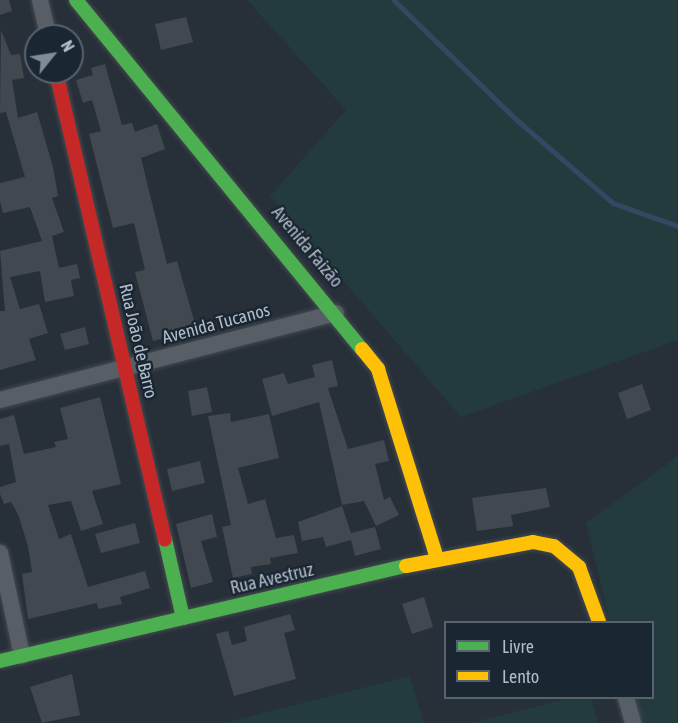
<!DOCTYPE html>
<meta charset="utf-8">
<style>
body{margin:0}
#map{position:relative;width:678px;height:723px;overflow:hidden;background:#272f38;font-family:"Asap Condensed",sans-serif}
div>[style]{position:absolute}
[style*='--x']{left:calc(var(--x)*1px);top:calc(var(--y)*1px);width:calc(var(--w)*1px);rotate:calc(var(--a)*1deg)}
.green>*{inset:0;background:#243b3e}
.stream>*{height:4.5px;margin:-2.25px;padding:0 2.25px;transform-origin:2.25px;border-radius:2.25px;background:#334963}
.building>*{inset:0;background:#424850}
.roads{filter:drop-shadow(0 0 2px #444a50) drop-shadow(0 0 2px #444a50)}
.street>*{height:16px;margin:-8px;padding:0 8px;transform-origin:8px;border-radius:8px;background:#585e65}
.fast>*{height:14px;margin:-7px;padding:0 7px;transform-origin:7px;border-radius:7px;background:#4caf50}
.slow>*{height:14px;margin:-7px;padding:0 7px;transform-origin:7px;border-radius:7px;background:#ffc107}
.jam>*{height:14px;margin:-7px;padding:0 7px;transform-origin:7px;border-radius:7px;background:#c62828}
span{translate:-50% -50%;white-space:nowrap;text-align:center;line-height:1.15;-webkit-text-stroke:5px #1b2633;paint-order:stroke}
.street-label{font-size:18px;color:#b1bcc9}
.legend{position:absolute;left:444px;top:621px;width:210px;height:78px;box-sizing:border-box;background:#1b2633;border:2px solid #57626f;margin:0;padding:8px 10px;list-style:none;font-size:18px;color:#b1bcc9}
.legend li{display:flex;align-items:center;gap:12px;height:30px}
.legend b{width:30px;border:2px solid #57626f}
.north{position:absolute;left:24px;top:24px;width:60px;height:60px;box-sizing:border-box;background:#1b2633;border:2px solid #57626f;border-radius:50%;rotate:60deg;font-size:16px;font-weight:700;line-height:24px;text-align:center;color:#b1bcc9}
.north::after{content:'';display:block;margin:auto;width:21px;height:27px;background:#818b96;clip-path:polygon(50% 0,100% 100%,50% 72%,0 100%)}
</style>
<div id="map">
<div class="green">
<div style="clip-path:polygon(247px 0,678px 0,678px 340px,461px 417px,270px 196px,346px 110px)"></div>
<div style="clip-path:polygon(678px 456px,678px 723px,635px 723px,629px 698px,652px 698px,652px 622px,610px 622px,586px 523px)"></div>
<div style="clip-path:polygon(410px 676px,424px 723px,224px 723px,278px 709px)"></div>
<div style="clip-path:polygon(570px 698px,591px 698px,598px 723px,470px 723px)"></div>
</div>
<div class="stream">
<div style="--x:394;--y:0;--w:172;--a:44.3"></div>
<div style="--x:517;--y:120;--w:127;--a:40.8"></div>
<div style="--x:613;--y:203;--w:69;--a:19.5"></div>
</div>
<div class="building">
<div style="clip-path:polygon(0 0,9px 0,12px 11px,0 15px)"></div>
<div style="clip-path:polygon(186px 17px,193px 42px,161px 50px,155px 24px)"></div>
<div style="clip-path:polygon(1px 30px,11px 55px,20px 54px,24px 78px,12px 80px,18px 118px,37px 112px,53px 167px,58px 196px,52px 198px,64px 232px,52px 236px,59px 268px,77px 264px,80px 278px,71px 280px,74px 296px,45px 302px,40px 271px,10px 277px,20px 309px,39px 304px,48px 333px,29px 339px,36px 360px,0 370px,0 311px,5px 311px,0 251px,42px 241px,30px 207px,3px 213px,0 201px,0 183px,25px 177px,6px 112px,0 113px)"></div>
<div style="clip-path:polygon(105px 64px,122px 125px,132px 123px,135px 132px,157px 124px,165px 149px,141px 158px,167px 264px,177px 261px,197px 331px,153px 341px,135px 272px,145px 270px,134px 223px,113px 228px,89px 134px,101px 131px,92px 100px,83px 103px,76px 80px,93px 75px,91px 68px)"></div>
<div style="clip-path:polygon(85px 327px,89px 344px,65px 350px,60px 334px)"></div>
<div style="clip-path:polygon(332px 360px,338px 386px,328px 388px,348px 449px,384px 440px,389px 461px,375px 464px,384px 500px,390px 497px,399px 515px,376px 526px,364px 501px,342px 505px,319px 402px,272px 416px,262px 379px,284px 373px,288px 384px,315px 377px,312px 365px)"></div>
<div style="clip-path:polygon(642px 384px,651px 410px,627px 419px,618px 393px)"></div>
<div style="clip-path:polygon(207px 387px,212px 412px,192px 416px,188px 391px)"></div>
<div style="clip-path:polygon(100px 397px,121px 484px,92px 491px,103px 524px,81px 531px,71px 501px,48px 505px,59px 539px,71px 534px,88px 587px,145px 571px,150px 588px,120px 597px,122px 604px,98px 609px,97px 603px,28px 619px,22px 574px,32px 572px,28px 546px,18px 514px,11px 502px,4px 504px,0 494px,0 487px,16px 482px,9px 444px,0 446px,0 419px,14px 415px,24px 454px,56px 447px,54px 442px,68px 439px,60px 408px)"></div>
<div style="clip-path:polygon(230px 413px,231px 422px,269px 414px,279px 458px,238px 468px,248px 504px,265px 499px,276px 538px,294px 535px,298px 553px,270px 558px,271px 564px,251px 567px,252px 574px,233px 578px,222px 527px,231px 525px,208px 416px)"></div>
<div style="clip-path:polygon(200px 461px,205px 483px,172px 491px,167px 469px)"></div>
<div style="clip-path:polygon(546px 488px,550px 507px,511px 515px,513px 526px,477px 531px,472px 498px)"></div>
<div style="clip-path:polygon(342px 506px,351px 533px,375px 527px,381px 549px,355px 556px,351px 540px,326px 547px,323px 537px,302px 541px,298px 522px)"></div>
<div style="clip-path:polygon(212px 514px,217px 537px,201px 541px,213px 582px,191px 588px,176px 524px)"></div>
<div style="clip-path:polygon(135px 523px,140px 543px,101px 553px,95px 534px)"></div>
<div style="clip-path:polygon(424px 597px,433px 627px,412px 634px,402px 604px)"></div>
<div style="clip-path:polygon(290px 614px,295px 630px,284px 633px,296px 679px,234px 696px,216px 634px,228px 631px,232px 645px,247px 641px,244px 627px)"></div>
<div style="clip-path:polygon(72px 674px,80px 715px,42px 723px,30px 687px)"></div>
</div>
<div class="roads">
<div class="street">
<div style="--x:40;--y:0;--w:37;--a:77"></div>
<div style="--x:0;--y:400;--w:347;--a:-14.5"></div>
<div style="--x:0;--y:553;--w:105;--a:77.9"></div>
<div style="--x:626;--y:698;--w:26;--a:74"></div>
</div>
<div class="fast">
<div style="--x:76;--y:0;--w:451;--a:50.7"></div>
<div style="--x:165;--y:539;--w:81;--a:77.2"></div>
<div style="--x:0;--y:661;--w:417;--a:-13.2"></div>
</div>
<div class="slow">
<div style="--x:362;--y:349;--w:26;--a:51"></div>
<div style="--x:378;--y:369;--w:199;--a:72.7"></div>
<div style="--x:406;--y:566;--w:129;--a:-10.7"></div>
<div style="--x:533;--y:542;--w:21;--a:11"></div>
<div style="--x:554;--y:546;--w:33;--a:40"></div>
<div style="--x:579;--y:567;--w:59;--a:70"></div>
</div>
<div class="jam">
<div style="--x:56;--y:72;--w:480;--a:76.9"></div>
</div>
</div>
<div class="street-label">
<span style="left:307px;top:247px;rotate:50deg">Avenida Faizão</span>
<span style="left:216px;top:324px;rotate:-15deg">Avenida Tucanos</span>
<span style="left:138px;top:341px;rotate:77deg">Rua João de Barro</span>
<span style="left:272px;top:579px;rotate:-13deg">Rua Avestruz</span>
</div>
<ul class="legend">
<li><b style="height:8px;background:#4caf50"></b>Livre</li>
<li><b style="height:8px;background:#ffc107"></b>Lento</li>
</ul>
<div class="north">N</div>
</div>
